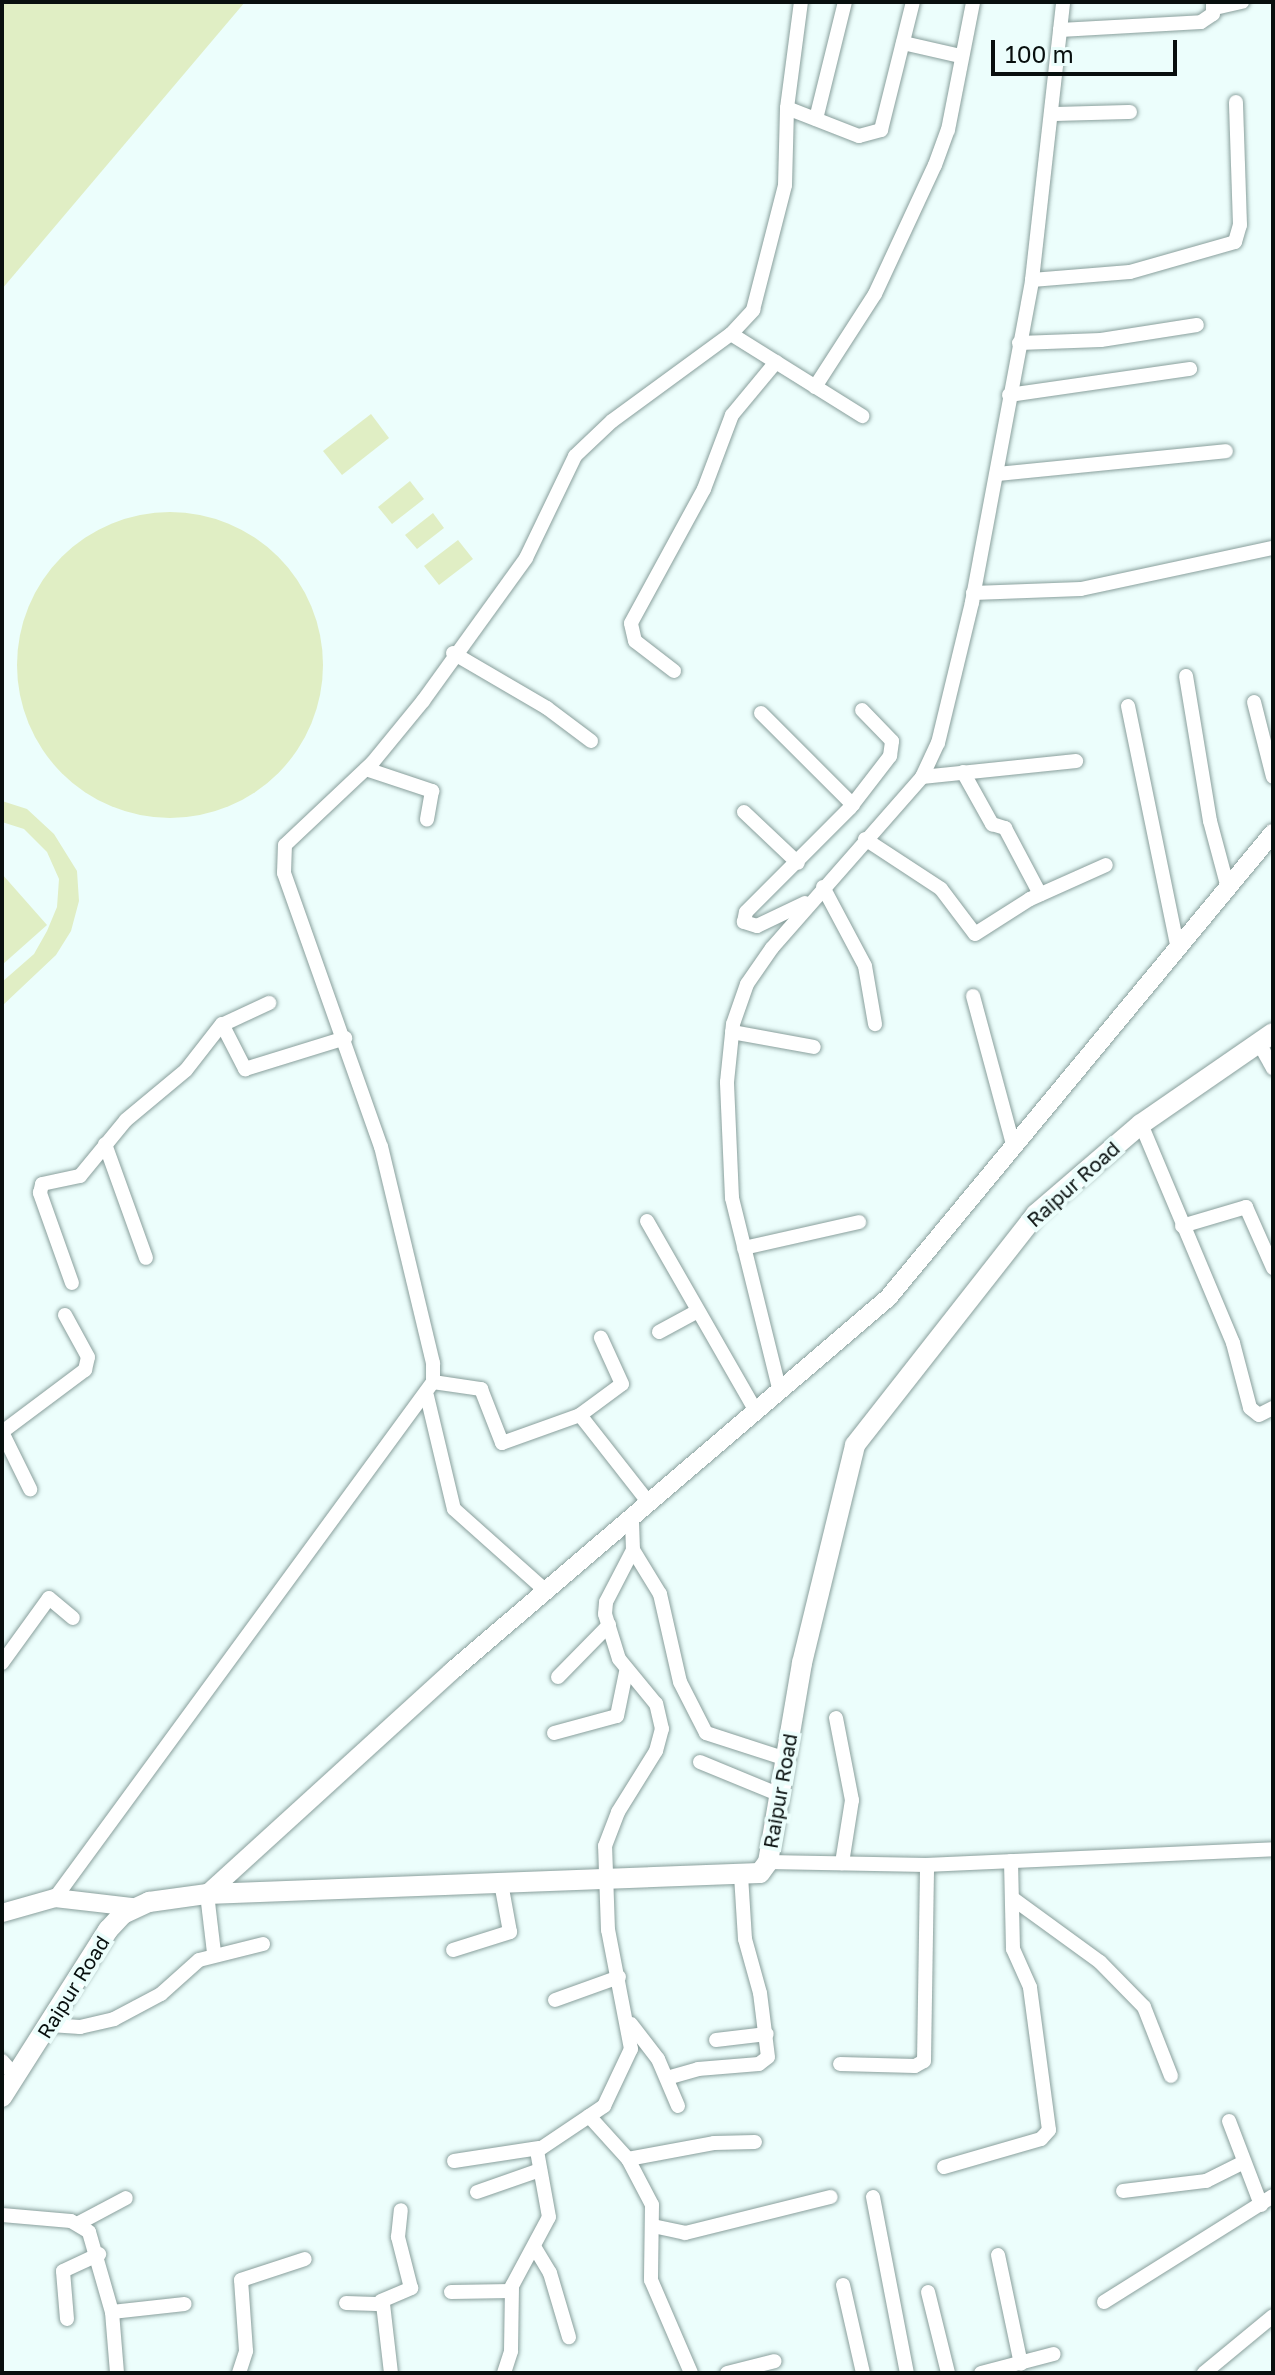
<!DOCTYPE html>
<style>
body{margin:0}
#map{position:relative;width:1275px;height:2375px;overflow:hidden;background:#ecfefc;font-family:"Golos Text",sans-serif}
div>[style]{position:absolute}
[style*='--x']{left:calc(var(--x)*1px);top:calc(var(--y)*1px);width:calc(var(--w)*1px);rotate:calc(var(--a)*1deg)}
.green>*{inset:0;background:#e0eec4}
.round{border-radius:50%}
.roads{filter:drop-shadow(0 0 2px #899f9c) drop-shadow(0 0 2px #899f9c)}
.minor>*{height:14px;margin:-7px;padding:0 7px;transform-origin:7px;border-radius:7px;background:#fff}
.tertiary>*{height:18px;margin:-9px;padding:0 9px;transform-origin:9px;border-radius:9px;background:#fff}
.secondary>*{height:20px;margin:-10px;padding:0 10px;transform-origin:10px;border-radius:10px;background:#fff}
span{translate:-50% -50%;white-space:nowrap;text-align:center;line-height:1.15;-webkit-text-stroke:8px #ecfefc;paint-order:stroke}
.street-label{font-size:20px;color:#080f0e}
.frame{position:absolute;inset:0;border:4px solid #080f0e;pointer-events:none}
.scale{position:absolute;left:991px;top:40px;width:186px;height:36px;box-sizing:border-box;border:4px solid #080f0e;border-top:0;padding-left:10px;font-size:24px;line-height:28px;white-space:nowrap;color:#080f0e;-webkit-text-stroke:6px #ecfefc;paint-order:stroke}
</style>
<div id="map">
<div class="green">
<div style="clip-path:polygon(2px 2px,245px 2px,2px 289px)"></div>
<div style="clip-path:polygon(371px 414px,389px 438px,342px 475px,323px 451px)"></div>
<div style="clip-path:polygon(410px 481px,424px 499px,392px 524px,378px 507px)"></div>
<div class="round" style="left:17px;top:512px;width:306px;height:306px"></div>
<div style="clip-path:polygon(433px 513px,444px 528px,417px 549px,405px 535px)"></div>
<div style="clip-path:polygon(458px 540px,473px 559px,439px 585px,424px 566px)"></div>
<div style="clip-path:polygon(2px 801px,27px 809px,54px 834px,77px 871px,79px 901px,71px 931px,56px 955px,2px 1006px,2px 982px,34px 954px,47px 931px,57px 907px,59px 879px,47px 852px,24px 829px,2px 822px)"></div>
<div style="clip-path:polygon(2px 874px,47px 925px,2px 965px)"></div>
</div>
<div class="roads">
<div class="minor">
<div style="--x:1215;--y:8;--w:28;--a:-13"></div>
<div style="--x:1060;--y:30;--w:141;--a:-3.2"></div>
<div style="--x:1201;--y:22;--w:14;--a:-34"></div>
<div style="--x:1213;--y:14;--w:12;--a:-90"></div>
<div style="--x:903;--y:43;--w:58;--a:12.8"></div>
<div style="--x:787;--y:108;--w:77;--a:21.3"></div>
<div style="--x:859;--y:136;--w:23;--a:-15"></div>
<div style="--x:881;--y:130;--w:132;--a:-76"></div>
<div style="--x:1053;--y:114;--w:77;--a:-1.5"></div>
<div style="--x:816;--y:119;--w:121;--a:-76.1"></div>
<div style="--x:1032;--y:280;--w:98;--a:-4.7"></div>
<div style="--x:1130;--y:272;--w:109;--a:-15.9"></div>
<div style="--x:1235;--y:242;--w:18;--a:-74"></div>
<div style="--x:1240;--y:225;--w:123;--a:-91.9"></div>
<div style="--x:731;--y:334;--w:155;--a:32"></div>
<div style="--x:1019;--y:343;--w:82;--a:-2.1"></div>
<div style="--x:1101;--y:340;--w:97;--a:-8.9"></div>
<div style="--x:815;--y:387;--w:111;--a:-57.2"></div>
<div style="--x:875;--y:294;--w:142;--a:-65.1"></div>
<div style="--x:935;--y:165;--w:37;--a:-70"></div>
<div style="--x:948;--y:130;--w:130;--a:-78.9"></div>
<div style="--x:1009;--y:395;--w:183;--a:-8.2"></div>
<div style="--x:997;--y:474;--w:230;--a:-5.7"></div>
<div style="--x:973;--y:593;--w:108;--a:-2.1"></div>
<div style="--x:1081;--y:589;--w:196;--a:-12.1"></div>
<div style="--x:453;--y:653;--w:109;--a:30.3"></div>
<div style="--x:547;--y:708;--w:55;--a:36.9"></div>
<div style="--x:674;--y:671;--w:49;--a:-142.4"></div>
<div style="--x:635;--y:641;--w:18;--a:-103"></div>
<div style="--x:631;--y:623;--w:153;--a:-61.4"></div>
<div style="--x:704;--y:489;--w:79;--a:-69.3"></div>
<div style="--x:732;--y:415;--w:69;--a:-50.3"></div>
<div style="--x:1186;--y:676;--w:147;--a:80.6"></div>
<div style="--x:1210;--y:821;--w:69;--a:75"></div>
<div style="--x:1254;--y:702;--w:77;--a:75.8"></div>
<div style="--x:1128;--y:706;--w:248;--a:78.4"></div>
<div style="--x:761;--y:713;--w:130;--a:45"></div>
<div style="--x:366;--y:769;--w:70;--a:18.4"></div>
<div style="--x:432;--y:791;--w:29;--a:100"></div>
<div style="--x:963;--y:772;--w:60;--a:60.9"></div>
<div style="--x:992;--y:824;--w:14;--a:17"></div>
<div style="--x:1005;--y:828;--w:75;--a:62.1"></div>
<div style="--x:922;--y:777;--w:155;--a:-5.9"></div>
<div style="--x:744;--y:812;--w:74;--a:43.4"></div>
<div style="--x:865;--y:839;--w:91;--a:33.3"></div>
<div style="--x:941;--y:889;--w:56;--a:52.9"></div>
<div style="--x:975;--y:934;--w:65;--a:-32.5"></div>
<div style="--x:1030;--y:899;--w:83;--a:-24.1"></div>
<div style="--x:823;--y:887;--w:89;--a:62"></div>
<div style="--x:865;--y:966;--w:59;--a:80.2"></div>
<div style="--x:805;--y:903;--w:53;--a:154.4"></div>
<div style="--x:757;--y:926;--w:14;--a:-163"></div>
<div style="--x:744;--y:922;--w:10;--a:-79"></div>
<div style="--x:746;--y:912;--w:147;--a:-45"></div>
<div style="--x:850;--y:808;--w:66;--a:-52.4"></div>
<div style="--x:890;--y:756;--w:15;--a:-82"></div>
<div style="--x:892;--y:741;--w:43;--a:-134.1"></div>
<div style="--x:973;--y:996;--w:157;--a:74.9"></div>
<div style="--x:224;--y:1024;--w:50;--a:-25"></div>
<div style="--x:732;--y:1032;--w:83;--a:10.4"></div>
<div style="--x:1259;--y:1043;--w:29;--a:61"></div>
<div style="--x:1141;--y:1124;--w:238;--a:67.2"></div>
<div style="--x:1233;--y:1343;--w:67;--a:75.3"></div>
<div style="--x:1250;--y:1408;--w:11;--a:38"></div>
<div style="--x:1259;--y:1415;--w:16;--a:-27"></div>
<div style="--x:105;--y:1144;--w:121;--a:70.2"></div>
<div style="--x:647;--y:1221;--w:221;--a:60.2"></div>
<div style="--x:1182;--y:1226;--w:67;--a:-16.5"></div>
<div style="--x:1246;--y:1207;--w:67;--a:66.1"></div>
<div style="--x:744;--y:1248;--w:118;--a:-12.7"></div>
<div style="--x:72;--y:1283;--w:96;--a:-109.6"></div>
<div style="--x:40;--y:1193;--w:9;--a:-77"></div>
<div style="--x:42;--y:1184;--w:39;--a:-12"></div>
<div style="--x:80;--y:1176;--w:72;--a:-50.6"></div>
<div style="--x:126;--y:1120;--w:78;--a:-39.8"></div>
<div style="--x:186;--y:1070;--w:58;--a:-52"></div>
<div style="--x:222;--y:1024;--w:51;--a:62.9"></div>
<div style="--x:245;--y:1069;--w:105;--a:-17.2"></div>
<div style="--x:659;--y:1332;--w:42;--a:-28.4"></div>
<div style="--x:433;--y:1382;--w:49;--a:8.3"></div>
<div style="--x:481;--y:1389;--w:58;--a:68.7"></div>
<div style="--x:502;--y:1443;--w:83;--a:-19.7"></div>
<div style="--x:580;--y:1415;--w:112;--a:51.9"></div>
<div style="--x:780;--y:1392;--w:200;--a:-103.9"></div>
<div style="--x:732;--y:1198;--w:116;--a:-92.5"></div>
<div style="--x:727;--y:1082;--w:58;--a:-84.1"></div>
<div style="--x:733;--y:1024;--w:42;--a:-70.7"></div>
<div style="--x:747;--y:984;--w:44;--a:-55.2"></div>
<div style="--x:772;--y:948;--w:227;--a:-48.7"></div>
<div style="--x:922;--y:777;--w:38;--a:-65"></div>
<div style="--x:938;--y:743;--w:145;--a:-76.4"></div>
<div style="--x:972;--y:602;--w:328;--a:-79.4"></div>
<div style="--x:1032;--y:280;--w:280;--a:-83.6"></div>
<div style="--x:427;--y:1396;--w:116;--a:76.6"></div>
<div style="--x:454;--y:1509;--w:122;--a:41.7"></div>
<div style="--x:580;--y:1415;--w:52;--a:-36.4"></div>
<div style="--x:622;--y:1384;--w:51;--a:-114.5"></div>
<div style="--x:2;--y:1432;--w:104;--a:-36.8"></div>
<div style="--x:85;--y:1370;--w:13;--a:-77"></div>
<div style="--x:88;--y:1357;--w:48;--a:-118.7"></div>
<div style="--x:2;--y:1432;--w:64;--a:63.8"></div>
<div style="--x:633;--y:1550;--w:52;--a:58.5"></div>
<div style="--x:660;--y:1594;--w:90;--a:77.2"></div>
<div style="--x:680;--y:1682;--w:57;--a:63"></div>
<div style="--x:706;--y:1733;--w:84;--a:18"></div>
<div style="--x:2;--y:1663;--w:80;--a:-54.1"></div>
<div style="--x:49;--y:1598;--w:31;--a:40"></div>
<div style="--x:558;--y:1677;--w:73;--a:-45.6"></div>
<div style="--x:836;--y:1718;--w:84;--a:79"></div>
<div style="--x:852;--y:1800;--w:64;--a:99"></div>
<div style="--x:554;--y:1733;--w:65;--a:-15.1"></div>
<div style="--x:617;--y:1716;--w:45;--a:-78.4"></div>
<div style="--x:700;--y:1762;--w:87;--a:22.4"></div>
<div style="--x:768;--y:1862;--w:159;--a:1.1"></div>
<div style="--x:927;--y:1865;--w:346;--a:-2.6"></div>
<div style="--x:207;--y:1894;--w:59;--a:83.2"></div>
<div style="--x:55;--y:1898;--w:640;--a:-53.78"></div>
<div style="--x:433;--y:1382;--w:19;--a:-90"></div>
<div style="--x:433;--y:1363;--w:222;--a:-103.5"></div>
<div style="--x:381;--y:1147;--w:291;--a:-109.5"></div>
<div style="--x:284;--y:873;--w:28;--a:-88"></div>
<div style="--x:285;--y:845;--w:121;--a:-43.3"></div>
<div style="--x:373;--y:762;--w:79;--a:-50.7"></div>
<div style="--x:423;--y:701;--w:176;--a:-54.2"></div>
<div style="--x:526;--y:558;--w:113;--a:-64.3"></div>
<div style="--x:575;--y:456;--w:51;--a:-43.4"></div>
<div style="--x:612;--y:421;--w:147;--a:-36.2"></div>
<div style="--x:731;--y:334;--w:33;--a:-47"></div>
<div style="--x:753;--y:310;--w:129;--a:-75.6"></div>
<div style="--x:785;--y:185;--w:77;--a:-88.5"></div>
<div style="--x:787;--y:108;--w:107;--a:-82.5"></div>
<div style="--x:1012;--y:1898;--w:109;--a:36"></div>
<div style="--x:1100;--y:1962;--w:63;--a:45.6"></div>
<div style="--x:1144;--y:2007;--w:74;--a:68.6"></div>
<div style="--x:453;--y:1950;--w:60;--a:-17.5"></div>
<div style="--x:510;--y:1932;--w:50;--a:-100.4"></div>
<div style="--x:555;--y:2000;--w:68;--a:-19.8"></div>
<div style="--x:631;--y:2024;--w:44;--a:52.4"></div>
<div style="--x:658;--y:2059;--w:51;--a:66.9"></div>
<div style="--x:50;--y:2025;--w:30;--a:4"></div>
<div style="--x:80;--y:2027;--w:35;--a:-13"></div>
<div style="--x:114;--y:2019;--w:53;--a:-28"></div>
<div style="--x:161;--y:1994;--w:51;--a:-41.8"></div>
<div style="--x:199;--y:1960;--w:66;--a:-14"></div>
<div style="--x:716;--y:2040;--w:51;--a:-6.7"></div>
<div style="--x:2;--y:2061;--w:20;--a:49"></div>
<div style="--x:840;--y:2064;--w:75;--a:1.5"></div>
<div style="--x:915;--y:2066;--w:10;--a:-29"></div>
<div style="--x:924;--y:2061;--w:196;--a:-89.1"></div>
<div style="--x:667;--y:2078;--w:32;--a:-16"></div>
<div style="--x:698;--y:2069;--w:61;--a:-4.7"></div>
<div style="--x:759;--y:2064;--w:11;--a:-38"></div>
<div style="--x:768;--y:2057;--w:64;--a:-97.1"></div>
<div style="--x:760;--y:1993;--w:56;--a:-105.5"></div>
<div style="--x:745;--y:1939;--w:63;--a:-93.6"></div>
<div style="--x:589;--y:2116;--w:58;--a:47.8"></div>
<div style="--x:628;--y:2159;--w:52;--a:62.4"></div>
<div style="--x:652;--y:2205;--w:75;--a:90.8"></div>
<div style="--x:651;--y:2280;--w:101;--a:66.7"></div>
<div style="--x:1229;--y:2121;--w:90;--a:69.1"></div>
<div style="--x:628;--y:2159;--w:87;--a:-10.5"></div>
<div style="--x:714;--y:2143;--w:41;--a:-1.4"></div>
<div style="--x:454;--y:2161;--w:86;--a:-8.7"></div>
<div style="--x:944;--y:2167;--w:101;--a:-16.1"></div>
<div style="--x:1041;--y:2139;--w:12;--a:-48"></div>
<div style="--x:1049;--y:2130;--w:144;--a:-97.6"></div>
<div style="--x:1030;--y:1987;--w:42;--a:-114.1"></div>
<div style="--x:1013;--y:1949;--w:88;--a:-91.3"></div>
<div style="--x:1123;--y:2191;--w:84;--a:-6.9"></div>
<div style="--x:1206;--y:2181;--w:42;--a:-26.6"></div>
<div style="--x:477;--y:2192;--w:67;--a:-19.2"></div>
<div style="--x:873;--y:2197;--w:179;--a:79.1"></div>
<div style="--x:2;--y:2215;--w:69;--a:5"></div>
<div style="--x:71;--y:2221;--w:21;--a:31"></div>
<div style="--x:89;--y:2232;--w:83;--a:74"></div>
<div style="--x:112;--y:2312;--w:61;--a:85.3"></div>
<div style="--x:79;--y:2223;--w:53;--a:-28"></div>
<div style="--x:653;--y:2226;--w:33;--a:12"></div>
<div style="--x:685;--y:2233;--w:150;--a:-13.9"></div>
<div style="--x:535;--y:2248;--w:29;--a:59"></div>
<div style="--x:550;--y:2273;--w:67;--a:73.5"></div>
<div style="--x:998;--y:2255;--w:111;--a:78.1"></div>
<div style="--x:843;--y:2285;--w:90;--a:77.2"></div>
<div style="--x:451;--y:2292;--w:60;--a:-1"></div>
<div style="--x:928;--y:2292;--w:83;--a:76.1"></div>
<div style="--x:381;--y:2301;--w:33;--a:-23"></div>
<div style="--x:411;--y:2288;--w:53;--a:-104.3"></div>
<div style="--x:398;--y:2237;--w:27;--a:-84"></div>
<div style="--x:1104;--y:2302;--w:199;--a:-32.1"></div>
<div style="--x:346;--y:2303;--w:37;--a:2"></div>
<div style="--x:383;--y:2304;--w:69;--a:83.4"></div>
<div style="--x:112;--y:2312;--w:73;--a:-6.3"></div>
<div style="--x:67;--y:2319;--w:48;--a:-94.8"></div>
<div style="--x:63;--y:2271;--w:40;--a:-25"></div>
<div style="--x:239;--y:2373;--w:23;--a:-72"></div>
<div style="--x:246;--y:2351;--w:71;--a:-94"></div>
<div style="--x:241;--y:2280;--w:67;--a:-18.2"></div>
<div style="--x:504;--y:2373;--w:23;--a:-72"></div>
<div style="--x:511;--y:2351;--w:65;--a:-89.1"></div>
<div style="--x:512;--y:2286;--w:78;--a:-61.8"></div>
<div style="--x:549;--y:2217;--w:67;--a:-100.3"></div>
<div style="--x:537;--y:2151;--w:81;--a:-33.9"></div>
<div style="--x:604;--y:2106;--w:63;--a:-64.7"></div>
<div style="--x:631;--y:2049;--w:121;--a:-100.9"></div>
<div style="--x:608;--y:1930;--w:84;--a:-92"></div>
<div style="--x:605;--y:1846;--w:36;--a:-69"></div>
<div style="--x:618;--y:1812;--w:72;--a:-58.1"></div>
<div style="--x:656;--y:1751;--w:23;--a:-75"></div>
<div style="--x:662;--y:1729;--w:26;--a:-103"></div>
<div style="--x:656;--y:1704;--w:58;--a:-129.4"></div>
<div style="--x:619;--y:1659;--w:47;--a:-107.3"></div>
<div style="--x:605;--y:1614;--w:12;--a:-85"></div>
<div style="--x:606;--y:1602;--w:59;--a:-62.6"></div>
<div style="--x:633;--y:1550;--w:33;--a:-92"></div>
<div style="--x:727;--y:2373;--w:49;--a:-14"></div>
<div style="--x:981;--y:2373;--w:75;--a:-14.6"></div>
<div style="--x:1204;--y:2373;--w:89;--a:-39.6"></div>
</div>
<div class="tertiary">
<div style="--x:207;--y:1894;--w:331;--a:-42.3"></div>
<div style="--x:452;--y:1671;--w:574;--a:-40.55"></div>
<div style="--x:888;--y:1298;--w:604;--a:-50.38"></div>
<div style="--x:2;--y:1913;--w:55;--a:-15.8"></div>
<div style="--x:55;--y:1898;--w:79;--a:6.6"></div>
</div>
<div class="secondary">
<div style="--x:2;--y:2097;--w:198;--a:-57.6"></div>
<div style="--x:108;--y:1930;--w:22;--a:-47"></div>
<div style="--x:123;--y:1914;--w:29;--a:-25"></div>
<div style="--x:149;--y:1902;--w:59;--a:-7.9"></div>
<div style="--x:207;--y:1894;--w:553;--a:-2.17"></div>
<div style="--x:760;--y:1873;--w:14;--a:-54"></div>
<div style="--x:768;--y:1862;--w:202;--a:-80.3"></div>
<div style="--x:802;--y:1663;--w:224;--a:-76.3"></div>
<div style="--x:855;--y:1445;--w:293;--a:-51.9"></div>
<div style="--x:1036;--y:1214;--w:138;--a:-40.6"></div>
<div style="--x:1141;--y:1124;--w:160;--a:-34.6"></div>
</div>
</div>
<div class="street-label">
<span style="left:1073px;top:1184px;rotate:-42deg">Raipur Road</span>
<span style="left:780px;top:1791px;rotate:-80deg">Raipur Road</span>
<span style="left:73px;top:1987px;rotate:-58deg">Raipur Road</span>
</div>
<div class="frame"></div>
<div class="scale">100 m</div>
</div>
